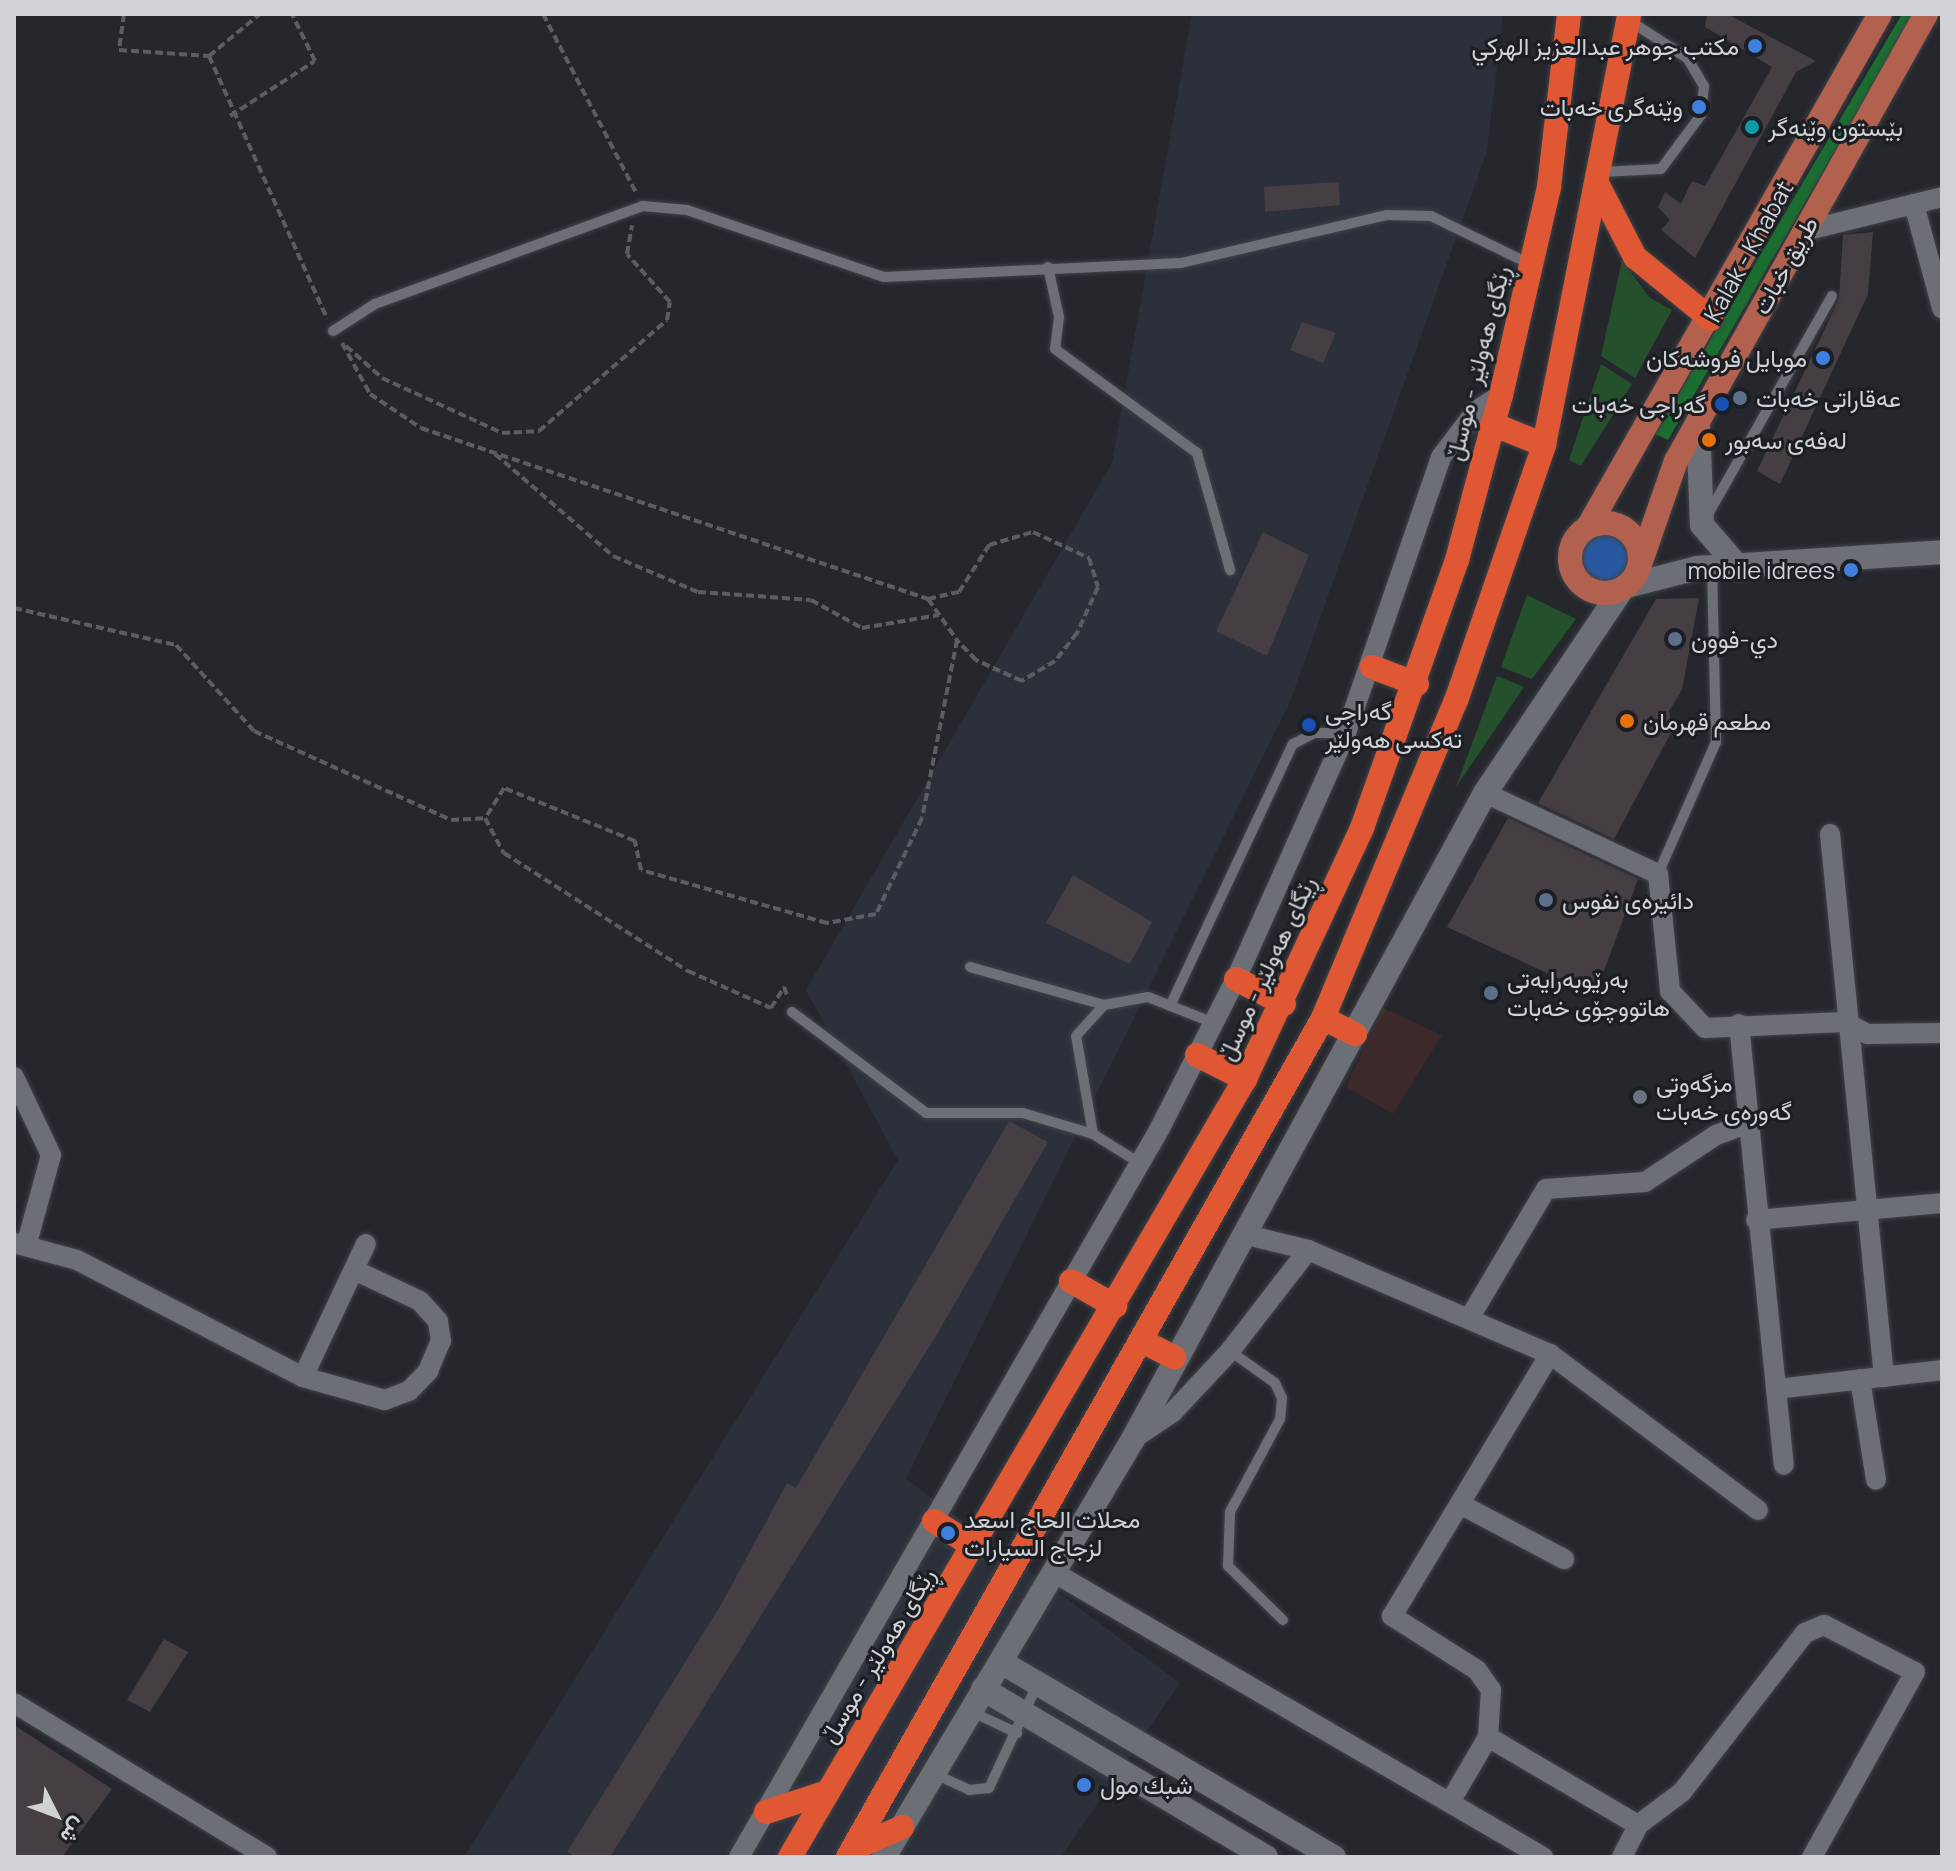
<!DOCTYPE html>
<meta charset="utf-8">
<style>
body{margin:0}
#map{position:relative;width:1956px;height:1871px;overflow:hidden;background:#25272d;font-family:Manrope,Vazirmatn,sans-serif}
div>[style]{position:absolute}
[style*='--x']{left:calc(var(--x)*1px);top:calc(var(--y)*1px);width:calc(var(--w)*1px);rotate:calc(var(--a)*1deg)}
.built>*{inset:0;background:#2b303b}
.industrial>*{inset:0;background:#3d2929}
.green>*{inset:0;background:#25502c}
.forest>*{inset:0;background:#1a6f30}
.water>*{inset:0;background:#2859a0}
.round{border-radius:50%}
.building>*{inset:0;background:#453e42}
.path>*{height:4px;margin-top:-2px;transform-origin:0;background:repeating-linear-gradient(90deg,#5b5d62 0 8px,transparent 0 12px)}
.roads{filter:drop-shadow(0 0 2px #404247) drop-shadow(0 0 2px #404247)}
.lane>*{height:10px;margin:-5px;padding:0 5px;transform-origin:5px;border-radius:5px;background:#6c6f76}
.street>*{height:20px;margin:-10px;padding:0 10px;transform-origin:10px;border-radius:10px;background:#6c6f76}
.secondary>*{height:24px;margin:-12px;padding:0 12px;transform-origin:12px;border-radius:12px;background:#6c6f76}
.primary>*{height:24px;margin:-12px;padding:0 12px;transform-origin:12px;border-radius:12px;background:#b2614e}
.primary>.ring{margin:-12px;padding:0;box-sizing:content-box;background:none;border:24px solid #b2614e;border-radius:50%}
.highway>*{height:24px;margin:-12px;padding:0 12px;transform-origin:12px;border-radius:12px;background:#e05833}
.dots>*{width:22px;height:22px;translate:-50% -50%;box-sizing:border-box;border:4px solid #1b1e23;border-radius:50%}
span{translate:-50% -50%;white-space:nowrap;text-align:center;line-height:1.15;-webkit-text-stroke:6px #1b1e23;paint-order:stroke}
.poi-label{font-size:24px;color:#d0d2d5}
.right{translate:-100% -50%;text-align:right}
.left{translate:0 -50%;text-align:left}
.street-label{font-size:24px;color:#d0d2d5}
.frame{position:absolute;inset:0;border:16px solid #d0d2d5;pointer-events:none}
.north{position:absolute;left:16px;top:1775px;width:80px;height:80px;-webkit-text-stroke:6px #1b1e23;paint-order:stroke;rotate:132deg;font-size:22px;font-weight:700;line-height:32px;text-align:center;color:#d0d2d5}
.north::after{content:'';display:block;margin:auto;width:28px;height:36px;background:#d0d2d5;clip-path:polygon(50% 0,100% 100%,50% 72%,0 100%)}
</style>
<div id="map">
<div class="built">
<div style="clip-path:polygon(1192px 14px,1503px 14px,1487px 151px,1290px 702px,906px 1479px,1180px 1683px,1061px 1857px,464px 1857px,898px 1160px,806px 990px,1112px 463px)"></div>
</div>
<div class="industrial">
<div style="clip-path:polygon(1383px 1008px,1442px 1035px,1393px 1114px,1346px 1087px)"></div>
</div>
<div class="green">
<div style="clip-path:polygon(1622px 260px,1649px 297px,1672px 310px,1635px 378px,1601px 356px)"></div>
<div style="clip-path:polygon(1601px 364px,1632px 384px,1581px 466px,1569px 460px)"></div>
<div style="clip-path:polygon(1527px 595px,1576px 619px,1532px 679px,1501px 667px)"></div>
<div style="clip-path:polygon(1497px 676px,1524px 687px,1456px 787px)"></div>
</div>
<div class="forest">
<div style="clip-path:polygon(1902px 14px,1914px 14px,1668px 440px,1655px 434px)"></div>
</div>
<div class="water">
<div class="round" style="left:1578px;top:531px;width:52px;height:52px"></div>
</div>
<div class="building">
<div style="clip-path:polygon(1707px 14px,1727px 14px,1816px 61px,1796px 72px,1695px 258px,1661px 230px,1670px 220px,1658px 207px,1665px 192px,1681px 204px,1692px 181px,1705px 186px,1772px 67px,1705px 27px)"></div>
<div style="clip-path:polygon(1339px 182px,1340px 205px,1265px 212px,1264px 187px)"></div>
<div style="clip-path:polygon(1873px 232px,1868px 294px,1780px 484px,1757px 471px,1839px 299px,1843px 235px)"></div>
<div style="clip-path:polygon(1302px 322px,1336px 333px,1323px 363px,1290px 350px)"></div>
<div style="clip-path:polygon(1263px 532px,1309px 555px,1267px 656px,1216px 631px)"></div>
<div style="clip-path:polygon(1699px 598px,1682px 690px,1669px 711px,1672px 731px,1614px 839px,1538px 803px,1656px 599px)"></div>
<div style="clip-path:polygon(1508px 818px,1638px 879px,1595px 995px,1447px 927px)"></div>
<div style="clip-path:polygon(1073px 875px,1152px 922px,1130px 964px,1046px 923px)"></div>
<div style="clip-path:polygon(1009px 1121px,1048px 1142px,936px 1336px,610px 1857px,576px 1857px,567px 1852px,722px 1603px,787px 1483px,796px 1488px)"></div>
<div style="clip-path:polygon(164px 1639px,188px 1652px,150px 1712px,127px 1700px)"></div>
<div style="clip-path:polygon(14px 1725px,112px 1789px,62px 1857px,14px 1857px)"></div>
</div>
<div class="path">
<div style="--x:124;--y:14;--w:36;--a:98"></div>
<div style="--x:119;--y:50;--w:90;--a:3.8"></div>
<div style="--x:209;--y:56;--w:288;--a:65.8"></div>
<div style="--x:543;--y:14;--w:202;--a:62.5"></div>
<div style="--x:209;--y:56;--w:66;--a:-39.5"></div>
<div style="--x:230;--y:116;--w:101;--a:-32.9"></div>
<div style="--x:315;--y:61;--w:52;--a:-116.1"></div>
<div style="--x:342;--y:343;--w:58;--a:61.2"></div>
<div style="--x:370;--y:394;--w:61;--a:33.7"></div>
<div style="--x:421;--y:428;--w:535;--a:18.64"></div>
<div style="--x:928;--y:599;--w:50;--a:54.7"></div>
<div style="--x:957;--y:640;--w:181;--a:101.1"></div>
<div style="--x:922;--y:818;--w:106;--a:115.6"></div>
<div style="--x:876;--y:914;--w:50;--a:169.6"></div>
<div style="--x:827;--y:923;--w:193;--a:-164.1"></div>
<div style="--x:641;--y:870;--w:30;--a:-102"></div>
<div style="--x:635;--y:841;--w:141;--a:-158"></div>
<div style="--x:504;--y:788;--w:36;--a:122"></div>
<div style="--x:485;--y:818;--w:40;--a:62"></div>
<div style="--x:504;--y:853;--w:219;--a:32.7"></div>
<div style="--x:688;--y:971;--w:91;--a:24"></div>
<div style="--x:771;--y:1008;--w:25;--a:-58"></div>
<div style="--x:784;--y:987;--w:12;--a:70"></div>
<div style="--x:346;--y:346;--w:48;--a:41.6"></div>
<div style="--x:382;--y:378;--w:132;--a:24.6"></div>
<div style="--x:502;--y:433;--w:37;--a:-3"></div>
<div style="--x:539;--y:431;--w:169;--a:-40.9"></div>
<div style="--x:667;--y:320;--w:18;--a:-81"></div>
<div style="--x:670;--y:302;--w:64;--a:-131.9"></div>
<div style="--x:627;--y:254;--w:29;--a:-80"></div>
<div style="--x:495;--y:454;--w:156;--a:40.8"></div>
<div style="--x:613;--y:556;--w:92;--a:23"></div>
<div style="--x:698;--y:592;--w:113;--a:4"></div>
<div style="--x:811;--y:600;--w:58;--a:28.8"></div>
<div style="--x:862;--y:628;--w:78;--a:-9.6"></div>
<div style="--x:928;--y:599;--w:32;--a:-13"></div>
<div style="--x:959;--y:592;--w:56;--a:-57.4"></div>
<div style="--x:989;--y:545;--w:46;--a:-16.5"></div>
<div style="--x:1033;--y:532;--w:62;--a:24.9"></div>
<div style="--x:1089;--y:558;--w:30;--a:73"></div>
<div style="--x:1098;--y:587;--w:51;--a:114.5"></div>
<div style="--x:1077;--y:633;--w:36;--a:128"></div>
<div style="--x:1055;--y:661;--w:39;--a:149"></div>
<div style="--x:1022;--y:681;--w:51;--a:-155.5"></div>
<div style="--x:976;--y:660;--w:28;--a:-134"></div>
<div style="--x:14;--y:608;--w:166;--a:12.9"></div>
<div style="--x:176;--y:645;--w:116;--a:47.8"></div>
<div style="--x:254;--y:731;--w:216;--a:24.3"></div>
<div style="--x:451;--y:820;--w:34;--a:-3"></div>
</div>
<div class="roads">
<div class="lane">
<div style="--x:1601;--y:172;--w:60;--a:-2.9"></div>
<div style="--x:1661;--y:169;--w:67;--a:-53.5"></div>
<div style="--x:1701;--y:115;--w:29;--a:-84"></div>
<div style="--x:1704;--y:86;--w:33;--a:-121"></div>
<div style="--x:1687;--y:58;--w:68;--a:-147"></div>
<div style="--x:1048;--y:267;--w:51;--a:77.6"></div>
<div style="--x:1059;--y:317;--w:32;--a:97"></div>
<div style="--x:1055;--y:349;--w:176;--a:36.2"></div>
<div style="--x:1197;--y:453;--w:122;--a:74.2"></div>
<div style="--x:333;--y:331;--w:50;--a:-32.7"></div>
<div style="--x:375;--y:304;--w:285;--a:-20.1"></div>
<div style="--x:643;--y:206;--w:44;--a:5.2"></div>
<div style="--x:687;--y:210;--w:208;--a:18.8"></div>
<div style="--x:884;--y:277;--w:297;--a:-2.7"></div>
<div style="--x:1181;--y:263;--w:212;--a:-13.1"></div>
<div style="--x:1387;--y:215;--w:44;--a:1.3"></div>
<div style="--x:1431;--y:216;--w:110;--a:25.9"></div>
<div style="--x:1707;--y:516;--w:253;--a:-60.4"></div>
<div style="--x:1658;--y:874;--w:144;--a:-66.3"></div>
<div style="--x:1716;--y:742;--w:174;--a:-91.3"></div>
<div style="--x:970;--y:967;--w:139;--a:15.8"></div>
<div style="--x:1170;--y:1006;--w:289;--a:-64.9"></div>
<div style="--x:1293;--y:744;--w:25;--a:-27"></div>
<div style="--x:1315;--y:733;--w:31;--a:0"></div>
<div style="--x:792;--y:1012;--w:168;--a:37"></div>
<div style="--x:926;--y:1113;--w:97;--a:0"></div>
<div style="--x:1023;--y:1113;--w:73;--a:16.7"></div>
<div style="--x:1138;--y:1162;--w:53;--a:-148.1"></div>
<div style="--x:1093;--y:1134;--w:99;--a:-99.8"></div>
<div style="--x:1076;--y:1036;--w:42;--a:-47.9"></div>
<div style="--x:1104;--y:1005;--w:45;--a:-10.3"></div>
<div style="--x:1148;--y:997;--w:71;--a:21.5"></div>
<div style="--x:1230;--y:1351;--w:55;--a:35.4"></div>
<div style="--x:1275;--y:1383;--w:17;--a:65"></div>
<div style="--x:1282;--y:1398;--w:21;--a:95"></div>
<div style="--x:1280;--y:1419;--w:106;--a:118.3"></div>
<div style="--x:1230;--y:1512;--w:54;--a:92.1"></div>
<div style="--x:1228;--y:1566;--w:77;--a:44.5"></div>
<div style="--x:972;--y:1712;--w:50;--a:25"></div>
<div style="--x:935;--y:1774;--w:38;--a:25"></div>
<div style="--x:969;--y:1790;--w:20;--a:-6"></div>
<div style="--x:989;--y:1788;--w:116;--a:-65"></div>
</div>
<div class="street">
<div style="--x:1914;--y:204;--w:108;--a:74.9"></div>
<div style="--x:1804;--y:231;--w:142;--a:-13.8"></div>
<div style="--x:1485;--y:793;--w:191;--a:25.1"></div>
<div style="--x:1658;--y:874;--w:118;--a:84.1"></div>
<div style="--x:1670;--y:991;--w:51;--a:46.6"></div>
<div style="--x:1705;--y:1028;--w:140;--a:-2.5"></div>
<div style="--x:1845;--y:1022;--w:26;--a:28"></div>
<div style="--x:1868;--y:1034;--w:74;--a:-0.8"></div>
<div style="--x:1830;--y:834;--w:546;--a:84.32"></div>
<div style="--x:1739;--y:1024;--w:443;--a:84.2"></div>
<div style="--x:14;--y:1077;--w:86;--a:64.6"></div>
<div style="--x:51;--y:1155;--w:91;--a:105.3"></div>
<div style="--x:1756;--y:1220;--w:187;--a:-5.2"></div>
<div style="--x:1247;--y:1235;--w:63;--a:13.8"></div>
<div style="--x:1308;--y:1250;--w:263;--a:23.3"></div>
<div style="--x:1550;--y:1354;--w:260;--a:36.9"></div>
<div style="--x:14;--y:1243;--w:65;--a:15.1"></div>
<div style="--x:77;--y:1260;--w:254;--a:27.4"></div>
<div style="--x:303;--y:1377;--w:85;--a:15.7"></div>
<div style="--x:385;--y:1400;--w:26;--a:-21"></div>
<div style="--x:409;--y:1391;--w:28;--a:-46"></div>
<div style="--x:428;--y:1371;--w:33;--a:-67"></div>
<div style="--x:441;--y:1341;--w:20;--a:-99"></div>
<div style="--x:438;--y:1321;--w:27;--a:-132"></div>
<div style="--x:420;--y:1301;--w:73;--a:-154.8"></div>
<div style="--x:1470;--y:1317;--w:149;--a:-59.3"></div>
<div style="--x:1546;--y:1189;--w:99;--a:-4"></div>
<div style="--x:1645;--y:1182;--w:85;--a:-33.5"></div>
<div style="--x:1716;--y:1135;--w:35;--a:-20"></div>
<div style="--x:303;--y:1377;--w:147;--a:-64.7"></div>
<div style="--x:1860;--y:1379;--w:102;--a:81"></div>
<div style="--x:1776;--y:1389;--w:167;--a:-6.5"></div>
<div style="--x:1133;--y:1439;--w:48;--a:-34"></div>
<div style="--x:1173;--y:1412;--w:83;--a:-46.9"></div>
<div style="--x:1230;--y:1351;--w:128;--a:-52.3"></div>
<div style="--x:1460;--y:1504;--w:118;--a:27.9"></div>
<div style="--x:1053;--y:1572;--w:567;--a:30.18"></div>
<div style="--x:14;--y:1703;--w:296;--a:31.3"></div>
<div style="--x:1488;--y:1737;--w:174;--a:30.4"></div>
<div style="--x:1450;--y:1802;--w:75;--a:-59.7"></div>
<div style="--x:1488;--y:1737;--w:47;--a:-86.3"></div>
<div style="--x:1491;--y:1690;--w:24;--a:-125"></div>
<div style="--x:1477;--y:1670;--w:101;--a:-147.6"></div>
<div style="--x:1392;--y:1616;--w:306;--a:-58.9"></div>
<div style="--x:739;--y:1857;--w:842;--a:-59.99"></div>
<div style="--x:1160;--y:1128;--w:167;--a:-63"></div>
<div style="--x:1236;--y:979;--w:269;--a:-65.9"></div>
<div style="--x:1346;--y:733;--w:292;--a:-71"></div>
<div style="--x:1441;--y:457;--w:58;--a:-52.7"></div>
<div style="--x:1476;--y:411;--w:30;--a:-33"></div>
<div style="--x:1622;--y:1857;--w:36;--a:-63"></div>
<div style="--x:1638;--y:1825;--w:55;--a:-36.9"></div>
<div style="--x:1682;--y:1792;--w:201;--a:-52.3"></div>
<div style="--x:1805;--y:1633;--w:21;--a:-23"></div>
<div style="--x:1824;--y:1625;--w:102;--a:27.3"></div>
<div style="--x:1915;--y:1672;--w:212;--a:119.1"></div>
</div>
<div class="secondary">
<div style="--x:1698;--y:422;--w:103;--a:87.8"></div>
<div style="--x:1702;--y:525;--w:58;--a:49.2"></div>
<div style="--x:1627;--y:586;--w:72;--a:-14.4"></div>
<div style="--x:1697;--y:568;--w:246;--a:-3.7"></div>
<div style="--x:1001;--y:1662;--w:386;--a:30.4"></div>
<div style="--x:983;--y:1689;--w:329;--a:30.7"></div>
<div style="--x:884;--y:1857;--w:487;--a:-59.2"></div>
<div style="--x:1133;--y:1439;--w:736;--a:-61.41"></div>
<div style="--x:1485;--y:793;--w:247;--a:-56.1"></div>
</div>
<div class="primary">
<div class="ring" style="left:1570px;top:523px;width:46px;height:46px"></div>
<div style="--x:1588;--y:527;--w:590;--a:-60.35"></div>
<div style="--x:1639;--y:567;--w:112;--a:-70.8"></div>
<div style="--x:1676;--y:461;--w:512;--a:-60.78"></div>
</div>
<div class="highway">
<div style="--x:1599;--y:187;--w:79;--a:62.8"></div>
<div style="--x:1635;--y:257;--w:98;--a:39.2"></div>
<div style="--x:1492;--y:424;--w:56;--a:22"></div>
<div style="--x:1372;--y:667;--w:48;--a:20.7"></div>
<div style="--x:1236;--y:979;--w:54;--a:27.5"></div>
<div style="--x:1323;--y:1018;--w:36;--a:27"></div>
<div style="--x:1197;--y:1055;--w:54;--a:26.6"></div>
<div style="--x:1071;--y:1281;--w:51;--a:29.6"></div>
<div style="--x:1144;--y:1342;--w:34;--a:27"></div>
<div style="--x:934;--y:1521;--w:48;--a:33"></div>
<div style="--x:766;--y:1812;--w:65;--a:-17.9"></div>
<div style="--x:853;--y:1849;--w:54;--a:-24.2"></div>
<div style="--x:790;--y:1857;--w:901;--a:-59.68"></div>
<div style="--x:1245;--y:1079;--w:277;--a:-65"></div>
<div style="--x:1362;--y:828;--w:284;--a:-70.5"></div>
<div style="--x:1457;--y:560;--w:171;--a:-75.1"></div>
<div style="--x:1501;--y:395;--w:213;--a:-77"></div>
<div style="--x:1549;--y:187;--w:174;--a:-83.4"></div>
<div style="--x:848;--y:1857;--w:964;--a:-60.48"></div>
<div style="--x:1323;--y:1018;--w:347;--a:-67.3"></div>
<div style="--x:1457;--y:698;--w:268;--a:-71"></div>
<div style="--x:1544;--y:445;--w:439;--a:-78.8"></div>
</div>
</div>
<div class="dots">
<div style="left:1755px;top:46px;background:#3f7fe0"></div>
<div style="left:1699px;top:107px;background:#3f7fe0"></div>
<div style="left:1752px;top:127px;background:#0f9aa8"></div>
<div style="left:1823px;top:358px;background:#3f7fe0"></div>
<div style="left:1740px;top:398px;background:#5c6f8a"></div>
<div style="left:1722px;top:404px;background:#1a4fb4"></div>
<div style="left:1709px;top:440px;background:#e8710a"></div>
<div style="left:1851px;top:570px;background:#3f7fe0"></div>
<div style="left:1675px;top:639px;background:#5c6f8a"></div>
<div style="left:1627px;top:721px;background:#e8710a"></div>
<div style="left:1309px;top:725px;background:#1a4fb4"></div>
<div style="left:1546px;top:900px;background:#5c6f8a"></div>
<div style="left:1491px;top:993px;background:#5c6f8a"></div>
<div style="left:1640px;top:1097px;background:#6b7280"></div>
<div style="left:948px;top:1533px;background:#3f7fe0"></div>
<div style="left:1084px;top:1785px;background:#3f7fe0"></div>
</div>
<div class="poi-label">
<span class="right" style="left:1739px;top:46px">مكتب جوهر عبدالعزيز الهركي</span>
<span class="right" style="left:1683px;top:107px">وێنەگری خەبات</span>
<span class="left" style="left:1768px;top:127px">بێستون وێنەگر</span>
<span class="right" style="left:1807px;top:358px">موبایل فروشەکان</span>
<span class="left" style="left:1756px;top:398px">عەقاراتی خەبات</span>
<span class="right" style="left:1706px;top:404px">گەراجی خەبات</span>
<span class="left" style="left:1725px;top:440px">لەفەی سەبور</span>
<span class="right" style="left:1835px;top:570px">mobile idrees</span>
<span class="left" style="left:1691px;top:639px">دي-فوون</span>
<span class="left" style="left:1325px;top:725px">گەراجی<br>تەکسی هەولێر</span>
<span class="left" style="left:1643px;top:721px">مطعم قهرمان</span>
<span class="left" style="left:1562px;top:900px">دائیرەی نفوس</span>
<span class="left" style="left:1507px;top:993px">به‌رێوبه‌رایه‌تی<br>هاتووچۆی خه‌بات</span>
<span class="left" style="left:1656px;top:1097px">مزگەوتى<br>گەورەى خەبات</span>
<span class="left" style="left:964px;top:1533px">محلات الحاج اسعد<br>لزجاج السيارات</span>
<span class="left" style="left:1100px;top:1785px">شبك مول</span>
</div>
<div class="street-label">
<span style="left:1748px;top:251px;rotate:-61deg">Kalak - Khabat</span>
<span style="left:1785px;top:265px;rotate:-61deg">طريق خبات</span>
<span style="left:1477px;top:363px;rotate:-76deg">ڕێگای هەولێر - موسڵ</span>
<span style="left:1266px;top:968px;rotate:-65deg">ڕێگای هەولێر - موسڵ</span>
<span style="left:877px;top:1655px;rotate:-59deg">ڕێگای هەولێر - موسڵ</span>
</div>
<div class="frame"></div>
<div class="north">ش</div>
</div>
